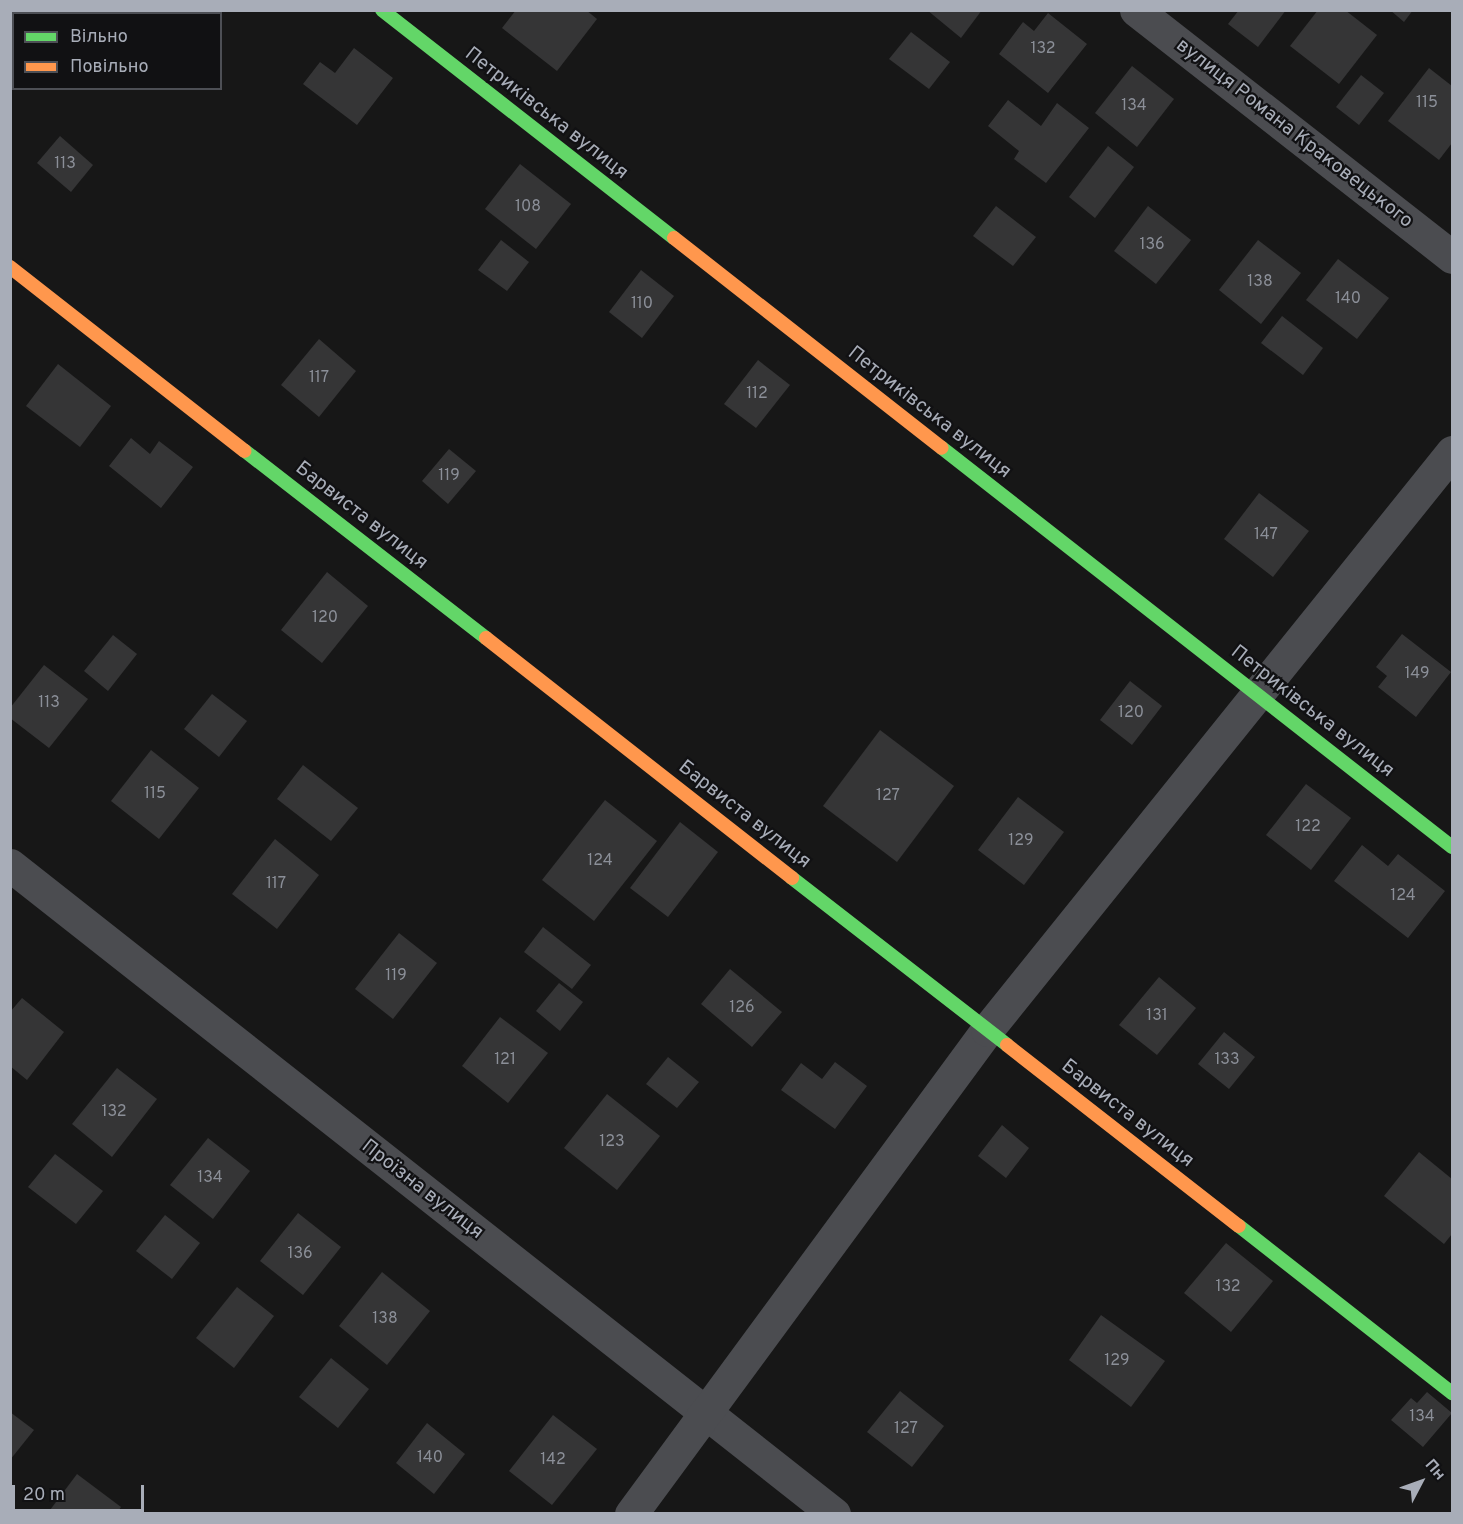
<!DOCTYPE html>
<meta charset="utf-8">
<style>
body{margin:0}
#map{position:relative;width:1463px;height:1524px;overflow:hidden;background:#171717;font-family:Overpass,sans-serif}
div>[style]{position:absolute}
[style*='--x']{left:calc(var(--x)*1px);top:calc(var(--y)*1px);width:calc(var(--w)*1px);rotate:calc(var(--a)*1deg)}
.building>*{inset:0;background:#353536}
.street>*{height:33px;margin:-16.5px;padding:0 16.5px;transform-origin:16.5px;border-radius:16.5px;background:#4b4c50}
.fast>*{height:14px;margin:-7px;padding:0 7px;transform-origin:7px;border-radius:7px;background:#63d668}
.slow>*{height:14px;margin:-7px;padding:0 7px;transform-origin:7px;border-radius:7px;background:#ff974d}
span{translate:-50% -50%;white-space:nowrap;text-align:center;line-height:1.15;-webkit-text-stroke:4.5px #111113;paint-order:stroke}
.number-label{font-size:16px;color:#8b8f98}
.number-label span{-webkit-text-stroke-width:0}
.street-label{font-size:20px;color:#a8adb8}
.frame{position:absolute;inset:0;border:12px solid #a8adb8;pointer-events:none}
.legend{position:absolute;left:12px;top:12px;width:210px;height:78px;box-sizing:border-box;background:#111113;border:2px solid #4d4f55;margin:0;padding:8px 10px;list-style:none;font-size:18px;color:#a8adb8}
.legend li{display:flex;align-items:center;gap:12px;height:30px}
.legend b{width:30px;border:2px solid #4d4f55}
.north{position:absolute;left:1391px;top:1452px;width:60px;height:60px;-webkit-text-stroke:4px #111113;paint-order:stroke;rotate:49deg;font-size:16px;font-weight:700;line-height:24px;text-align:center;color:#a8adb8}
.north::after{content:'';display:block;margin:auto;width:21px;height:27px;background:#a8adb8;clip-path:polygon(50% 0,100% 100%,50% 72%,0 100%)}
.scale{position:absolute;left:12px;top:1485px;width:132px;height:27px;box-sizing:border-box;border:3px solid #a8adb8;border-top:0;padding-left:8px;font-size:18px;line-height:21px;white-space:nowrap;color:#a8adb8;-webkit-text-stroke:4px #111113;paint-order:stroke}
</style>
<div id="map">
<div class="building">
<div style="clip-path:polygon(516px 10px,586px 10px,597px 19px,557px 71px,502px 28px)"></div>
<div style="clip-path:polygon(927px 10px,982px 10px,961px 38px)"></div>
<div style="clip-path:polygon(1239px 10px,1286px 10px,1258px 47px,1228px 24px)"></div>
<div style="clip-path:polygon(1318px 10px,1345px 10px,1377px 35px,1339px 84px,1290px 46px)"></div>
<div style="clip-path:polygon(1390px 10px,1413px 10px,1404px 22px)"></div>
<div style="clip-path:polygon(1048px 13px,1087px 44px,1048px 93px,999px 54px,1023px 22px,1034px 31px)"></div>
<div style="clip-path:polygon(911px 32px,950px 62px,929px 89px,889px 59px)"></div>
<div style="clip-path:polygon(354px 48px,393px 78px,357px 125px,303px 84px,320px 62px,335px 73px)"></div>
<div style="clip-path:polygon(1132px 66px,1174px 99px,1137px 147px,1095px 113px)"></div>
<div style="clip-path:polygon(1429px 68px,1452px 86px,1452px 143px,1439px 160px,1388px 121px)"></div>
<div style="clip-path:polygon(1361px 75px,1384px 93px,1359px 125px,1336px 107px)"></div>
<div style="clip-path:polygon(1008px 100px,1041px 126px,1057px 103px,1089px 128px,1046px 183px,1014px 159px,1019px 151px,988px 126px)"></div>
<div style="clip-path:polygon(60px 136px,93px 165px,71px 192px,37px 163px)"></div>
<div style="clip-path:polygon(1108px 146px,1134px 167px,1095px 218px,1069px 197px)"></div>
<div style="clip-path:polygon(520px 164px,571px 204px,536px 249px,485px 209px)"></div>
<div style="clip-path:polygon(996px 206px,1036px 237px,1013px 266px,973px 236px)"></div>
<div style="clip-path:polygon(1148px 206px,1191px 240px,1156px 284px,1114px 251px)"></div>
<div style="clip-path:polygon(501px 240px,529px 262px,507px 291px,478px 270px)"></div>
<div style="clip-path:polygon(1258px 240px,1301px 273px,1261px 324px,1219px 290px)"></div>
<div style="clip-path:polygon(1338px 259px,1389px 298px,1357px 339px,1306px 300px)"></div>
<div style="clip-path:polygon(641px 270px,674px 296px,642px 338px,609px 312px)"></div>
<div style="clip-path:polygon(1282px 316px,1323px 348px,1303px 375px,1261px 343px)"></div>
<div style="clip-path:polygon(319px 339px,356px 371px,319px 417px,281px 385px)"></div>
<div style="clip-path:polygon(758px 360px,790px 385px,756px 428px,724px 404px)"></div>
<div style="clip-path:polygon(58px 364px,111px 406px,80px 447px,26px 406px)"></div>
<div style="clip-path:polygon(131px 438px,150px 454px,159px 441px,193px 467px,161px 508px,109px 466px)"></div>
<div style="clip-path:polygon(449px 449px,476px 471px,448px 504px,422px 481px)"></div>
<div style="clip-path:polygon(1259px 493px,1309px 531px,1273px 577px,1224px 539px)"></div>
<div style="clip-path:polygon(327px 572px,368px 606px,322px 663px,281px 630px)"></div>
<div style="clip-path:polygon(1402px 634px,1451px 672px,1416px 717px,1378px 687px,1387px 676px,1376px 667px)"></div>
<div style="clip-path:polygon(113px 635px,137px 654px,108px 691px,84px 671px)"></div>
<div style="clip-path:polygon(44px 665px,88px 699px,49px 748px,10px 718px,10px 708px)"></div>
<div style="clip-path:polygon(1130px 681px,1162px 706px,1132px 745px,1100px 720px)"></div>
<div style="clip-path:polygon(212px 694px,247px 721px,219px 757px,184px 729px)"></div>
<div style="clip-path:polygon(880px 730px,954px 786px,897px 862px,823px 806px)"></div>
<div style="clip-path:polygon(151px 750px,199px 788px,159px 839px,111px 801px)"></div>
<div style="clip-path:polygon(303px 765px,358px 808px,331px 841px,277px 799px)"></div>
<div style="clip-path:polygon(1306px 784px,1351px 818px,1311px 870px,1266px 835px)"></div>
<div style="clip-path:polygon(1018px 797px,1064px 832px,1024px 885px,978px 850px)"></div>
<div style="clip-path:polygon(605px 800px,657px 841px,594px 921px,542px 880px)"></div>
<div style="clip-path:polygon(680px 822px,718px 852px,668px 917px,630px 888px)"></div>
<div style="clip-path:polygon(275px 839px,319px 875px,277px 929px,232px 894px)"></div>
<div style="clip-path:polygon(1362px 845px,1388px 866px,1398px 854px,1445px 891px,1408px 938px,1334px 881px)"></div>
<div style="clip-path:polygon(543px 927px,591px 965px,572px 989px,524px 952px)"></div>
<div style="clip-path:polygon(399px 933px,437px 963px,393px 1019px,355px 989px)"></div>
<div style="clip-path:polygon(730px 969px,782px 1012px,752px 1047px,701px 1004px)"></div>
<div style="clip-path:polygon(1159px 977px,1196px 1008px,1157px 1055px,1119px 1025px)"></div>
<div style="clip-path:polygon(559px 983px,583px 1002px,560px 1031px,536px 1011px)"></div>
<div style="clip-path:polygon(22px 998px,64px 1032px,27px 1080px,10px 1066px,10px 1012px)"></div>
<div style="clip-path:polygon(500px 1017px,548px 1053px,508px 1103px,462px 1066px)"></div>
<div style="clip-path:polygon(1224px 1032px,1255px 1057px,1229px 1089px,1198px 1064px)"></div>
<div style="clip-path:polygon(668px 1057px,699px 1082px,677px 1108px,646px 1084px)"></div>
<div style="clip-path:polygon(835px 1062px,867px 1086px,835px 1129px,781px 1090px,801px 1063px,822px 1079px)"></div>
<div style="clip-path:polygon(117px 1068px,157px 1099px,112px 1157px,72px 1124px)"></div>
<div style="clip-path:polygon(607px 1094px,660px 1136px,617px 1190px,564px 1148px)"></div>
<div style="clip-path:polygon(1002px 1125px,1029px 1148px,1006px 1178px,978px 1156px)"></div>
<div style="clip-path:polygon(208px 1138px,250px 1171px,213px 1219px,170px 1185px)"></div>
<div style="clip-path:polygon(1419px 1152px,1452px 1179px,1452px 1234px,1444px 1244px,1384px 1196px)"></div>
<div style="clip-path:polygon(55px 1154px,103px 1191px,76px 1224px,28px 1187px)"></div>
<div style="clip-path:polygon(298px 1213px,341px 1247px,303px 1295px,260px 1261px)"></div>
<div style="clip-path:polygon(165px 1215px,200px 1243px,172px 1279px,136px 1251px)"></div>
<div style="clip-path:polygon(1226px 1243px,1273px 1281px,1231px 1332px,1184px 1293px)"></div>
<div style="clip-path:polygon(382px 1272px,430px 1311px,387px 1365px,339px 1326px)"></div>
<div style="clip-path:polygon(237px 1287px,274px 1316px,234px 1368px,196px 1338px)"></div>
<div style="clip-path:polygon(1101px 1315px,1165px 1361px,1131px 1407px,1069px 1360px)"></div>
<div style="clip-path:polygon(331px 1358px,369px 1389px,338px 1428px,299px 1397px)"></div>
<div style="clip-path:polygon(900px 1391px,944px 1426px,912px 1467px,867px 1432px)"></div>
<div style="clip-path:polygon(1427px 1392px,1452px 1413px,1423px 1447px,1391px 1420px,1411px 1398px,1417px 1403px)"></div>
<div style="clip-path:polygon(10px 1412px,34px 1430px,10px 1460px)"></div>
<div style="clip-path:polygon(553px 1415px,597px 1449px,552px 1505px,509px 1471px)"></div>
<div style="clip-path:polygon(427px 1423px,465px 1454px,434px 1494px,396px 1463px)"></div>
<div style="clip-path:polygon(77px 1474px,121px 1507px,116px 1514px,47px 1514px)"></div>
</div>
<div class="street">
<div style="--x:1136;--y:10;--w:401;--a:38"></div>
<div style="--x:10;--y:865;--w:1049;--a:38.22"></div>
<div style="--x:631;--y:1514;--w:601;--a:-53.66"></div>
<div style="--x:987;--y:1030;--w:742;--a:-51.18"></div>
</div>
<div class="fast">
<div style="--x:382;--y:10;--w:370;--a:38"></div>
<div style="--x:942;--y:448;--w:648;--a:38.04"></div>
<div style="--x:245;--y:451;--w:305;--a:37.8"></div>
<div style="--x:792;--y:878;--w:272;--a:37.8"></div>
<div style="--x:1239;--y:1226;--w:271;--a:38.1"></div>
</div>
<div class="slow">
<div style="--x:674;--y:238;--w:340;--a:38.1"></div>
<div style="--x:10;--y:267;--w:298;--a:38.1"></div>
<div style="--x:486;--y:638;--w:389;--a:38.1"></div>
<div style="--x:1007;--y:1045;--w:294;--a:38"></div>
</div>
<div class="number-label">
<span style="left:1043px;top:49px">132</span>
<span style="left:1427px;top:103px">115</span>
<span style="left:1134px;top:106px">134</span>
<span style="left:65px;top:164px">113</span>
<span style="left:528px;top:207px">108</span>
<span style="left:1152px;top:245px">136</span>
<span style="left:1260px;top:282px">138</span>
<span style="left:1348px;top:299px">140</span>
<span style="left:642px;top:304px">110</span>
<span style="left:319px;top:378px">117</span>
<span style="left:757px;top:394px">112</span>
<span style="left:449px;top:476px">119</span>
<span style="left:1266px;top:535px">147</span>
<span style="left:325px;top:618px">120</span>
<span style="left:1417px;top:674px">149</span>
<span style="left:49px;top:703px">113</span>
<span style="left:1131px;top:713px">120</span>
<span style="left:155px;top:794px">115</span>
<span style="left:888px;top:796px">127</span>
<span style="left:1308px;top:827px">122</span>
<span style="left:1021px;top:841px">129</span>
<span style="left:600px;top:861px">124</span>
<span style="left:276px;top:884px">117</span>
<span style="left:1403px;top:896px">124</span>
<span style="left:396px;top:976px">119</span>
<span style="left:742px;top:1008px">126</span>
<span style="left:1157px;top:1016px">131</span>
<span style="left:505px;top:1060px">121</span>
<span style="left:1227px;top:1060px">133</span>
<span style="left:114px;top:1112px">132</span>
<span style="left:612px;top:1142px">123</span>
<span style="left:210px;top:1178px">134</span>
<span style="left:300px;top:1254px">136</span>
<span style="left:1228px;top:1287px">132</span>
<span style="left:385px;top:1319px">138</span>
<span style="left:1117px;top:1361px">129</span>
<span style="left:1422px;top:1417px">134</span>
<span style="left:906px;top:1429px">127</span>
<span style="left:430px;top:1458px">140</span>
<span style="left:553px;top:1460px">142</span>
</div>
<div class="street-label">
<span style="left:546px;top:114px;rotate:38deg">Петриківська вулиця</span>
<span style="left:1294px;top:134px;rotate:38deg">вулиця Романа Краковецького</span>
<span style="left:929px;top:413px;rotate:38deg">Петриківська вулиця</span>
<span style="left:361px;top:516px;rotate:38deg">Барвиста вулиця</span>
<span style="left:1312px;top:712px;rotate:38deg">Петриківська вулиця</span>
<span style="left:744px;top:815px;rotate:38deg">Барвиста вулиця</span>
<span style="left:1127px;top:1114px;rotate:38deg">Барвиста вулиця</span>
<span style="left:422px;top:1190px;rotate:38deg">Проїзна вулиця</span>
</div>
<div class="frame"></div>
<ul class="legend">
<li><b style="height:8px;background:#63d668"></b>Вільно</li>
<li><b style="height:8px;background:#ff974d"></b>Повільно</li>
</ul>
<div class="north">Пн</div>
<div class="scale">20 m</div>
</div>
